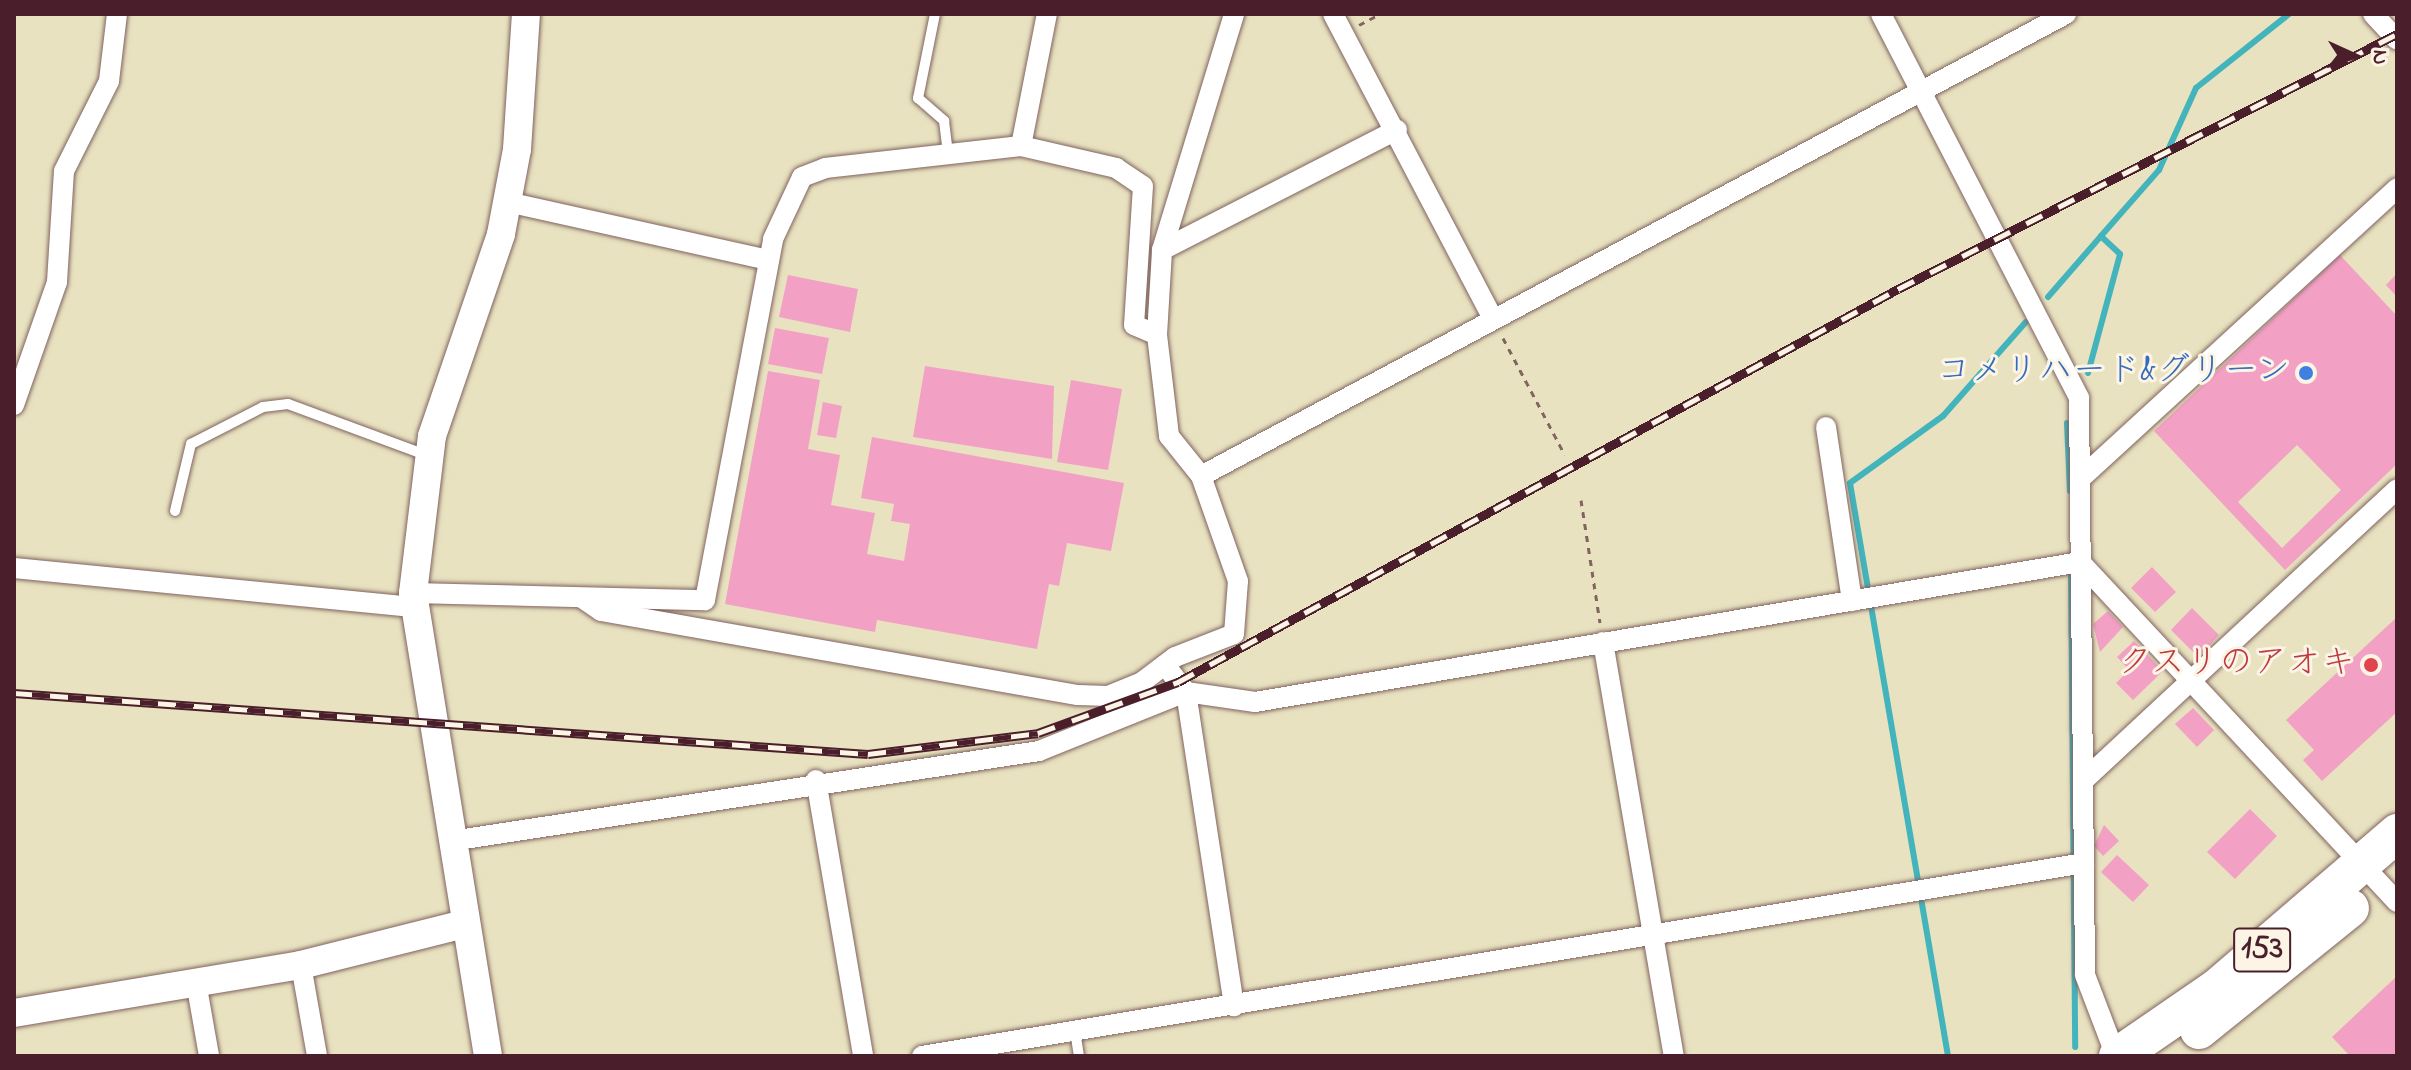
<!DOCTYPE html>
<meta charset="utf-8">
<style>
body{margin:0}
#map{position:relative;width:2411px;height:1070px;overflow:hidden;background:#e8e2c0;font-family:"Indie Flower","Klee One",sans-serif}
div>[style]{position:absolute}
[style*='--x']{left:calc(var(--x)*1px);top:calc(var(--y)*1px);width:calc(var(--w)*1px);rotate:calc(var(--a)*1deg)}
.stream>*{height:6px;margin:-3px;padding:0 3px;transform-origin:3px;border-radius:3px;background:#43b3bc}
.building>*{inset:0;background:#f2a1c4}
.path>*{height:3px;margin-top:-1.5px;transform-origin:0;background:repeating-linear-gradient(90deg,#81635f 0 6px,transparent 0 12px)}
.roads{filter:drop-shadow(0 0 2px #81635f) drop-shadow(0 0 2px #81635f)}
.lane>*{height:10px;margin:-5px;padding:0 5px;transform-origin:5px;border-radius:5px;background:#fff}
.street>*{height:20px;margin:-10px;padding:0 10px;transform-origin:10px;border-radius:10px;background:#fff}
.secondary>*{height:28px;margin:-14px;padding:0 14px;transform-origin:14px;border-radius:14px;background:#fff}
.highway>*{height:38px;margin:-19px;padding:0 19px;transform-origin:19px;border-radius:19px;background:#fff}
.rail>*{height:9px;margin-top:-4.5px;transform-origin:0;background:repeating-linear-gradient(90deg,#fcf5e5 0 18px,#4a1f2b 0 36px);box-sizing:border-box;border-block:2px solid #4a1f2b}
.dots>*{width:22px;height:22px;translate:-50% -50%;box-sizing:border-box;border:4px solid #fcf5e5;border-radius:50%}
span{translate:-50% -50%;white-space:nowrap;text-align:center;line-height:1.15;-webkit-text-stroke:6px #fcf5e5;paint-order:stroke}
.shield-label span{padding:2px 6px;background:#fcf5e5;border:2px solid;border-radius:6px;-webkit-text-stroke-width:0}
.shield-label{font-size:32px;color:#4a1f2b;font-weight:700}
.shop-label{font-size:34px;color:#366cbe}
.right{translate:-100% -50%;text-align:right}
.health-label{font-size:34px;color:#be3a42}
.frame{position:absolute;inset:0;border:16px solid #4a1f2b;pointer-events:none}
.north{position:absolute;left:2315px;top:16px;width:80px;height:80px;-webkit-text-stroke:6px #fcf5e5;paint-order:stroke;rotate:93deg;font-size:22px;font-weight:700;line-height:32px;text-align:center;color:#4a1f2b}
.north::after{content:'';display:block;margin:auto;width:28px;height:36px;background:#4a1f2b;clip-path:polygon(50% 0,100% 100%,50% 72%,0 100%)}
</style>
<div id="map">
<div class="stream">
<div style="--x:2048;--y:297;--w:81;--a:-49"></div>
<div style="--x:2088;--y:373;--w:123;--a:-74.9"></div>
<div style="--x:2120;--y:254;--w:26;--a:-137"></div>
<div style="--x:2101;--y:236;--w:88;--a:-48.7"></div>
<div style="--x:2159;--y:170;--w:90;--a:-65.7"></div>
<div style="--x:2196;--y:88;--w:119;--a:-38.5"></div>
<div style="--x:2067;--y:423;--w:68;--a:87.5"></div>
<div style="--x:2071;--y:566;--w:481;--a:89.5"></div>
<div style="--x:1948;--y:1056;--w:581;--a:-99.71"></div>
<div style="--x:1850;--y:483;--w:115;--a:-35.8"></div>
<div style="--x:1943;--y:416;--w:125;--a:-48.6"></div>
</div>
<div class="building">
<div style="clip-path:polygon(evenodd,2340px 255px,2397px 316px,2397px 464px,2285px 570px,2154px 431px,2340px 255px,2297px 445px,2341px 490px,2282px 548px,2238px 502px,2297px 445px)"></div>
<div style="clip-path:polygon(2397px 273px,2397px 297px,2386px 285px)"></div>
<div style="clip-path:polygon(788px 275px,858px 289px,850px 332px,779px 317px)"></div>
<div style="clip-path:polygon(775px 328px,829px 338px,822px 374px,768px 364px)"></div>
<div style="clip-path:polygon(925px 366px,1054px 386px,1052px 459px,913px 437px)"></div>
<div style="clip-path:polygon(768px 371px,820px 380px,808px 449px,840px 455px,831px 505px,875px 513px,867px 554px,904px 561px,910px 524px,891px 521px,894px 504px,861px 498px,872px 437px,1124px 483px,1111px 551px,1067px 543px,1059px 586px,1049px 584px,1037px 649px,877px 620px,875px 632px,725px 604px)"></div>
<div style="clip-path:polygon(1071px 380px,1122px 389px,1108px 470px,1057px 462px)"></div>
<div style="clip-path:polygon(823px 402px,842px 406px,836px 438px,817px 435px)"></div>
<div style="clip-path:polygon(2152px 567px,2176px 592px,2155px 612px,2131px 588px)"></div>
<div style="clip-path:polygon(2192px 608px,2219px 635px,2198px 657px,2171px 630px)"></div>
<div style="clip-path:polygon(2108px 611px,2123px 627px,2100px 652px,2093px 624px)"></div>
<div style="clip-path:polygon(2397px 617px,2397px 712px,2322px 781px,2303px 760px,2314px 750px,2286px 720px)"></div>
<div style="clip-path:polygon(2134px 641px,2163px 671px,2133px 700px,2116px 683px,2129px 670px,2117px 657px)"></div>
<div style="clip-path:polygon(2193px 708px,2214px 730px,2197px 747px,2175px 724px)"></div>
<div style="clip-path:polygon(2250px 809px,2277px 836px,2235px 879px,2207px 852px)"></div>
<div style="clip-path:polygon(2104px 825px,2119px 841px,2103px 856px,2094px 846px)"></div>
<div style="clip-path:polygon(2117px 855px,2149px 885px,2133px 902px,2101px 872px)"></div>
<div style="clip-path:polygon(2397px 976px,2397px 1056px,2350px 1056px,2332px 1037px)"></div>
</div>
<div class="path">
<div style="--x:1359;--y:25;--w:24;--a:-28"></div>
<div style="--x:1503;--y:338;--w:132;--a:62.1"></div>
<div style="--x:1581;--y:500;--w:124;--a:81.2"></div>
</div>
<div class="roads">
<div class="lane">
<div style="--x:935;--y:14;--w:86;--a:101.4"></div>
<div style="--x:918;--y:98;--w:35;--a:41"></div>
<div style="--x:944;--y:121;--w:31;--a:83"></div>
<div style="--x:175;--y:511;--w:69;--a:-76.6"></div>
<div style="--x:191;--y:444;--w:81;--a:-27.2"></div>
<div style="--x:263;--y:407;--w:25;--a:-7"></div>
<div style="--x:288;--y:404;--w:147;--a:20.3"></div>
<div style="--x:1075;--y:1031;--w:25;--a:81"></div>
</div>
<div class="street">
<div style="--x:1333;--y:14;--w:342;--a:62.3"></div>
<div style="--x:1881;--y:14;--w:432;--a:62.7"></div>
<div style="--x:2079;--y:398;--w:577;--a:89.4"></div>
<div style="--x:2085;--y:975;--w:87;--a:69.1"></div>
<div style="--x:2373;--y:14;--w:35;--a:47"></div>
<div style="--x:1021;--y:146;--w:135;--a:-78.9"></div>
<div style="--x:507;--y:202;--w:268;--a:12.5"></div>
<div style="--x:1162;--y:250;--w:247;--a:-73"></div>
<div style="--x:1157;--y:335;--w:85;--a:-86.6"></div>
<div style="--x:1162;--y:250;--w:264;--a:-27.1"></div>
<div style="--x:14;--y:405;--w:130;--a:-70.7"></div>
<div style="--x:57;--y:282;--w:111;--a:-86.4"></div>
<div style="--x:64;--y:171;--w:101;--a:-63.4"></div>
<div style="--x:109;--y:81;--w:67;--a:-83.2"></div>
<div style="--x:1826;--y:427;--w:176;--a:81.5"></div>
<div style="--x:2081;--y:478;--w:429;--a:-42.5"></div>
<div style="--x:14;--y:568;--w:403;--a:5.6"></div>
<div style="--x:413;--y:593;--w:292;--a:1.4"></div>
<div style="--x:705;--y:600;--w:367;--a:-79.3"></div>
<div style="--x:773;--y:239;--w:68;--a:-64.9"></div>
<div style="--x:802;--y:177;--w:25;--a:-21"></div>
<div style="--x:825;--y:168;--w:197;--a:-6.4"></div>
<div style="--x:1021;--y:146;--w:98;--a:13"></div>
<div style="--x:1116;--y:168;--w:32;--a:34"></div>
<div style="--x:1143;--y:186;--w:139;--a:93.7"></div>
<div style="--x:1134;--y:325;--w:25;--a:23"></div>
<div style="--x:1157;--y:335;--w:102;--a:83.2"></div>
<div style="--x:1169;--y:436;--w:51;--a:51.3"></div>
<div style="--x:582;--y:598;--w:23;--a:34"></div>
<div style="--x:601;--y:611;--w:484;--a:10"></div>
<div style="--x:1078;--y:695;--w:30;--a:2"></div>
<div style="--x:1108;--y:696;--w:37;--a:-22"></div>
<div style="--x:1142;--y:682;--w:41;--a:-37.1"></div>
<div style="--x:1175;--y:657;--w:63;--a:-21.3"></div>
<div style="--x:1234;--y:634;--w:53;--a:-85.7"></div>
<div style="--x:1238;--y:581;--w:111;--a:-109.4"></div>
<div style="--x:1201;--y:476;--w:981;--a:-28.11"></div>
<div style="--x:1603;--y:642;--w:420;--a:80.3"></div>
<div style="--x:1165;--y:665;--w:34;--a:52"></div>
<div style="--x:1186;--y:692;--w:318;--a:81.3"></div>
<div style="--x:816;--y:780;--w:280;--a:80.3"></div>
<div style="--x:2084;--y:780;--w:427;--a:-42.9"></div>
<div style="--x:451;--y:841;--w:595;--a:-8.7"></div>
<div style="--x:1039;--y:751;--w:158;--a:-21.9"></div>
<div style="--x:1186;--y:692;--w:70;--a:8.2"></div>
<div style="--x:1255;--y:702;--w:837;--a:-9.63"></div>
<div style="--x:2080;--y:562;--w:465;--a:47"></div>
<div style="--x:301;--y:965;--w:92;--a:80"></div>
<div style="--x:196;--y:982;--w:75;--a:80"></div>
<div style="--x:922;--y:1056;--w:1178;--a:-9.43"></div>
</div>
<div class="secondary">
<div style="--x:14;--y:1013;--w:291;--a:-9.5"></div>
<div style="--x:301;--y:965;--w:168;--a:-14.1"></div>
<div style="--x:488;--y:1056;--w:469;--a:-99.2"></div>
<div style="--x:413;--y:593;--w:158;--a:-83.1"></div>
<div style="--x:432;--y:436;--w:213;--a:-71.1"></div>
<div style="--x:501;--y:234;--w:86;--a:-79.3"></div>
<div style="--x:517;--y:149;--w:135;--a:-86.2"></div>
</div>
<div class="highway">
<div style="--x:2199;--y:1030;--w:194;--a:-38.9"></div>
<div style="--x:2118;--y:1056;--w:120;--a:-34.5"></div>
<div style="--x:2217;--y:988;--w:238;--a:-40.7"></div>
</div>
</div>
<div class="rail">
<div style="--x:14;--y:693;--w:856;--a:4.09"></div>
<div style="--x:868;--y:754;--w:171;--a:-7"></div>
<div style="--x:1038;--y:733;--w:149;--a:-20"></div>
<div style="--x:1178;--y:682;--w:820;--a:-28.63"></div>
<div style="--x:1898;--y:289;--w:560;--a:-27.07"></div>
</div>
<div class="dots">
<div style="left:2306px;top:373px;background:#3f7fe0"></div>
<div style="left:2371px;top:665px;background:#e0444e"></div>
</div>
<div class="shield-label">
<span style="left:2262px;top:950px">153</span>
</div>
<div class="shop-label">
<span class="right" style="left:2290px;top:373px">コメリハード&amp;グリーン</span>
</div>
<div class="health-label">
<span class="right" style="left:2355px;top:665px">クスリのアオキ</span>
</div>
<div class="frame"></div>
<div class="north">N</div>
</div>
